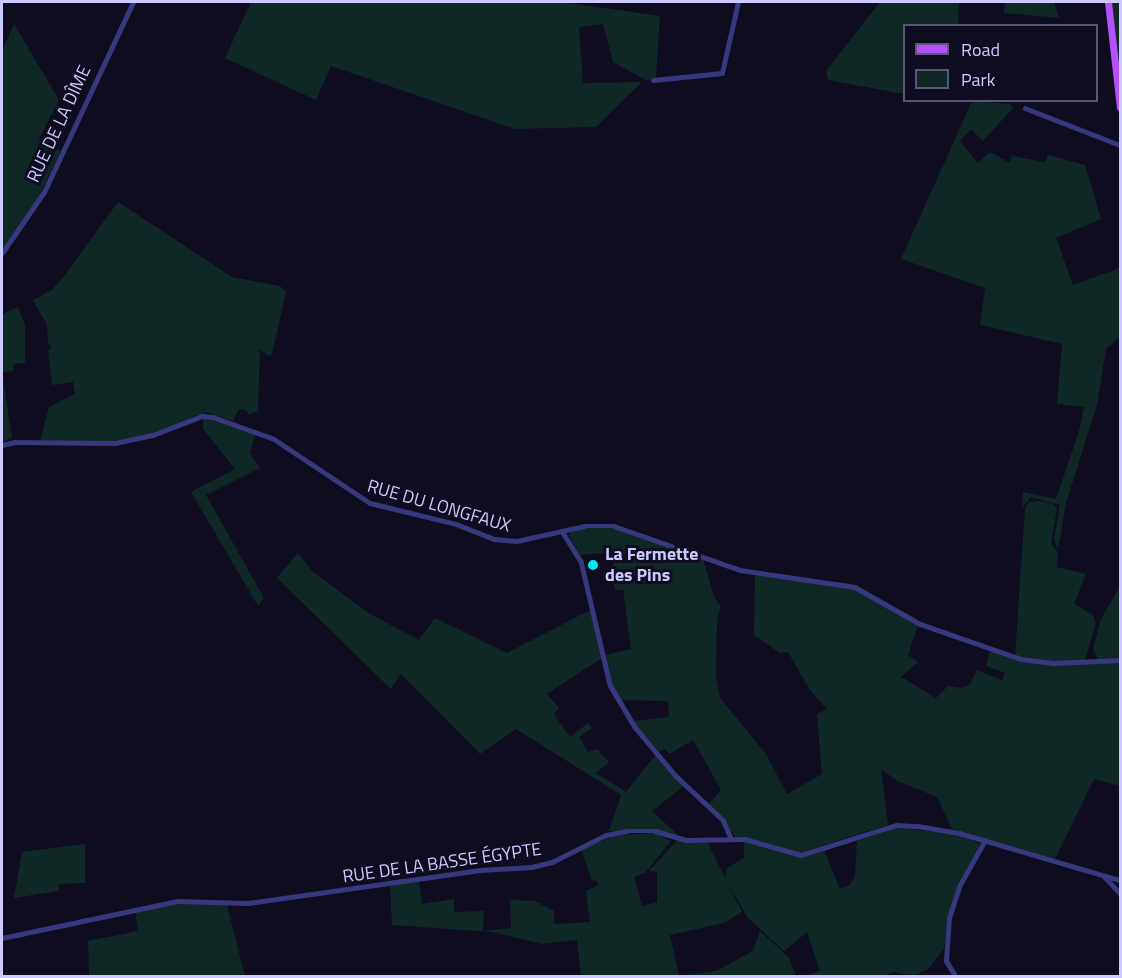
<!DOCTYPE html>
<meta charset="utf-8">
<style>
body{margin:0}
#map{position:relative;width:1122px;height:978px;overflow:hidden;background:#0e0c1e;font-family:"Titillium Web",sans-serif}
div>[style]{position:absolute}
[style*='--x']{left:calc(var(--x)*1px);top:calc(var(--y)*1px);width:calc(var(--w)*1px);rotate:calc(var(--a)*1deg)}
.green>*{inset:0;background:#0f2825}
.minor>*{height:4.5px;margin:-2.25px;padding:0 2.25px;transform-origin:2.25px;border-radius:2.25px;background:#37387d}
.tertiary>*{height:5px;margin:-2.5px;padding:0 2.5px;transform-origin:2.5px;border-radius:2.5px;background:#37387d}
.primary>*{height:7px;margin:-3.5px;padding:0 3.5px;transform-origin:3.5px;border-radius:3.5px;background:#b550ff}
.dots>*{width:16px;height:16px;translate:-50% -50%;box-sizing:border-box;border:3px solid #0e0c1e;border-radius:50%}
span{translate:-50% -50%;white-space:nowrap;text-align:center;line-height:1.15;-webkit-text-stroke:6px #0e0c1e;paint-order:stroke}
.street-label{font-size:18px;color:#ccc9ff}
.poi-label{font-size:18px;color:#ccc9ff;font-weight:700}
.left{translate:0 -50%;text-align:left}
.frame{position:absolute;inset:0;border:3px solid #ccc9ff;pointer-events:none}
.legend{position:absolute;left:903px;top:24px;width:195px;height:78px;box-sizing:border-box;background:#0e0c1e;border:2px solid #5a5878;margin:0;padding:8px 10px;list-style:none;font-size:18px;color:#ccc9ff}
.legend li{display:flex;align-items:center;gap:12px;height:30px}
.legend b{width:30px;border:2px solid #5a5878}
</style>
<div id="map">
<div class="green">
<div style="clip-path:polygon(251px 2px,563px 2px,660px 16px,656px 79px,646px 80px,613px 62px,603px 24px,579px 27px,583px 83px,642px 82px,596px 127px,515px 129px,331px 66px,316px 100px,225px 58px)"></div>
<div style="clip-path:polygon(880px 2px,959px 2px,958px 25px,904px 26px,904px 94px,828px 80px,826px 71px)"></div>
<div style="clip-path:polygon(1005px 2px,1054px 2px,1059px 18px,1004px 13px)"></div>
<div style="clip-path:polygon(1108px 2px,1120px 2px,1120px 107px)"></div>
<div style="clip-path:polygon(14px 24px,59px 100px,39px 139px,61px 151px,36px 202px,2px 250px,2px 51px)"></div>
<div style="clip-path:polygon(972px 101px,1010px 104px,1013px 108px,983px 141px,971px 129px,960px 141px,978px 163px,990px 152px,1010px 163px,1012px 156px,1045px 162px,1048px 155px,1085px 165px,1101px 219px,1056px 238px,1073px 285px,1120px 268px,1120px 337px,1106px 349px,1097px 405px,1066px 503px,1058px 550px,1054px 539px,1060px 505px,1031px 497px,1022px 508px,1023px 492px,1056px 499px,1079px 431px,1084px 407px,1057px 404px,1062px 344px,980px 325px,985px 288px,901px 259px)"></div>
<div style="clip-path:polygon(118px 202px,232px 277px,280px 286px,286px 292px,272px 354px,269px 356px,260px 350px,258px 411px,249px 415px,246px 410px,239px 409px,233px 421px,205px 412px,156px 433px,108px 442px,40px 442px,49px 407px,75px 394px,73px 382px,52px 385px,48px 351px,52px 346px,48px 343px,47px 325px,33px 300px,52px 290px,65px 275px)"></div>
<div style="clip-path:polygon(18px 307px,25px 325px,25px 363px,13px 364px,13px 371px,2px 372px,12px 438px,2px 443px,2px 314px)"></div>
<div style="clip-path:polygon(210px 417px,256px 433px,250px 453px,260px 468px,206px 495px,264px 598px,258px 606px,191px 492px,235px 469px,203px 429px,203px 418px)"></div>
<div style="clip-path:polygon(1040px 501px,1053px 504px,1057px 509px,1051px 543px,1058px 553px,1057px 567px,1086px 574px,1074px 604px,1092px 614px,1096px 623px,1085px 660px,1054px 662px,1015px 656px,1025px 508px,1029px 502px)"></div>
<div style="clip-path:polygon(594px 527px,618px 528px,703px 559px,714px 597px,721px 606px,717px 620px,716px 676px,720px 698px,766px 754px,787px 794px,822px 774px,817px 714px,827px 709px,810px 690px,788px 652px,780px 653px,754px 635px,755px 575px,853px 587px,918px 625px,908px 655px,918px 662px,901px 677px,936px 698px,948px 686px,962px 688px,970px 684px,977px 670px,1002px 680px,1005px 673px,986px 666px,990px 651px,1041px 664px,1120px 661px,1120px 786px,1094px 779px,1055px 859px,952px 829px,937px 797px,897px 781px,881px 769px,888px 825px,799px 853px,735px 836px,709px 804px,721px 790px,693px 740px,669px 754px,665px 749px,659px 752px,633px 721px,669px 717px,668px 701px,620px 700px,612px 685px,605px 655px,631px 649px,623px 590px,615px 590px,612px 552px,580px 555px,569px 535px,572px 530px)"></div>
<div style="clip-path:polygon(298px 553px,313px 572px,370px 614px,419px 640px,435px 618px,507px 653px,592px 609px,602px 658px,547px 694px,559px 708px,554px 714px,570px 737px,588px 723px,592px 728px,579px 737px,588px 752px,597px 749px,609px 762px,596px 773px,626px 792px,656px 754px,684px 786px,652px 811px,679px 836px,652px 829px,609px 831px,621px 795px,516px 729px,480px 754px,401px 674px,391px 689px,277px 578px)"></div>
<div style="clip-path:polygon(1120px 586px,1120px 658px,1098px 659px,1093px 650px,1100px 621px)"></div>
<div style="clip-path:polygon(895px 828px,958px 834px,980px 844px,947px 920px,944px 949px,927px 970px,913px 976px,894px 972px,883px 976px,803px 976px,820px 971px,807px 932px,784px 951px,748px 918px,725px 879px,727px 868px,744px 858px,744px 841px,797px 857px,824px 850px,840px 889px,850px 885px,855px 875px,857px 841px)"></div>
<div style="clip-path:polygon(655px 833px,671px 841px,646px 872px,634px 877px,642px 906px,657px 902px,657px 872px,649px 871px,677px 840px,708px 843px,742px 912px,724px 923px,670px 935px,679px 976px,716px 971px,753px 951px,760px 931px,789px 958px,796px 976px,800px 976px,581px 976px,577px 940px,543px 944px,492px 932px,392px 925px,390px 885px,419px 880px,422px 904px,454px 899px,454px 912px,484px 911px,483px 931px,511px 928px,510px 900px,535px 901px,554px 911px,554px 924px,590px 922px,586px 891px,599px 885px,596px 880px,592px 881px,581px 849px,617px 835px)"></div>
<div style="clip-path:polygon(85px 844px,85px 883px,59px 884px,59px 891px,14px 898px,22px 852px)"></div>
<div style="clip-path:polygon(185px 902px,227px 905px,245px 976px,89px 976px,88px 941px,138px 931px,135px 911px)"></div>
</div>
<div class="minor">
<div style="--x:653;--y:80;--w:69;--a:-5.8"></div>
<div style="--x:722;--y:73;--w:73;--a:-77.3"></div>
<div style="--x:1025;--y:108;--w:102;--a:21.3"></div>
<div style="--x:2;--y:445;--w:13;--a:-13"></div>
<div style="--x:15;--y:442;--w:100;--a:0.6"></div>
<div style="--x:115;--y:443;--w:39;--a:-12"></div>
<div style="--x:153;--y:435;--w:53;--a:-21.2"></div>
<div style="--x:202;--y:416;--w:11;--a:5"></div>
<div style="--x:213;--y:417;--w:65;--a:19.8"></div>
<div style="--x:274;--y:439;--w:115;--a:33.7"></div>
<div style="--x:370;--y:503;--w:89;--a:13.7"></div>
<div style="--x:456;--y:524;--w:41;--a:21.5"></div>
<div style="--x:494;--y:539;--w:23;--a:5"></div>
<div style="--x:517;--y:541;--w:69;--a:-12.6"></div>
<div style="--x:584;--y:526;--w:30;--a:0"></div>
<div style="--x:614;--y:526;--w:133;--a:19.2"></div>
<div style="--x:740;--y:570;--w:116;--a:8.4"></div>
<div style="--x:855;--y:587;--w:75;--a:29.6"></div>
<div style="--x:920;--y:624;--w:107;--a:19.1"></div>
<div style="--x:1021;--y:659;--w:32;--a:7"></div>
<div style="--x:1053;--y:663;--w:67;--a:-2.6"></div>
<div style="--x:562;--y:531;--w:36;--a:58"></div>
<div style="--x:581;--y:561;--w:127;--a:76.8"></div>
<div style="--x:610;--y:685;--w:49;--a:59.2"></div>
<div style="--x:635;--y:727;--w:64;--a:50.1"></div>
<div style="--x:676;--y:776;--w:64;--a:43.1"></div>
<div style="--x:723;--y:820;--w:20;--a:66"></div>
<div style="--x:1104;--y:876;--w:23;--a:47"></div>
<div style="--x:2;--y:938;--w:179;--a:-11.9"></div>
<div style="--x:177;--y:901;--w:71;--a:1.6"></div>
<div style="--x:248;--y:903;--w:234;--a:-8.1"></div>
<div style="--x:480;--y:870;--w:52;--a:-3.3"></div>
<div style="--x:532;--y:867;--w:21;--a:-14"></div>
<div style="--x:552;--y:862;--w:60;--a:-26.6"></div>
<div style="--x:606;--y:835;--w:21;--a:-11"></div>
<div style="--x:627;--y:831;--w:28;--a:0"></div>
<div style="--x:655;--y:831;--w:33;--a:16"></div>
<div style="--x:687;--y:840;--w:58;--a:-1"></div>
<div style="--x:745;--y:839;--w:58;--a:15.9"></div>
<div style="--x:801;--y:855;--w:100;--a:-17.5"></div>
<div style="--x:896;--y:825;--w:22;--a:3"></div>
<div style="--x:918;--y:826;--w:42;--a:9.7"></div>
<div style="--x:959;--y:833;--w:168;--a:16.3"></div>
<div style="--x:955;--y:976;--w:17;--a:-121"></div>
<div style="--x:946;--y:961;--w:43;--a:-86"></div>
<div style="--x:949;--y:918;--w:35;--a:-72"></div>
<div style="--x:960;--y:885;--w:51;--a:-60.9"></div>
</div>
<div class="tertiary">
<div style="--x:2;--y:253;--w:74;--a:-55.5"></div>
<div style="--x:44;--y:192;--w:210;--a:-64.9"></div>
</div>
<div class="primary">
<div style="--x:1108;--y:2;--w:106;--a:83.5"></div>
</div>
<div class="dots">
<div style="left:593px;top:565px;background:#01e7f3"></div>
</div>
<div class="street-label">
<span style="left:59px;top:124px;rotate:-65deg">RUE DE LA DÎME</span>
<span style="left:439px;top:506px;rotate:16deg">RUE DU LONGFAUX</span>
<span style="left:442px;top:863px;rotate:-8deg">RUE DE LA BASSE ÉGYPTE</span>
</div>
<div class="poi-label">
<span class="left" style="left:605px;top:565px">La Fermette<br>des Pins</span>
</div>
<div class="frame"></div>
<ul class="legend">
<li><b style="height:8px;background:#b550ff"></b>Road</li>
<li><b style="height:16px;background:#0f2825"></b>Park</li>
</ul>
</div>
